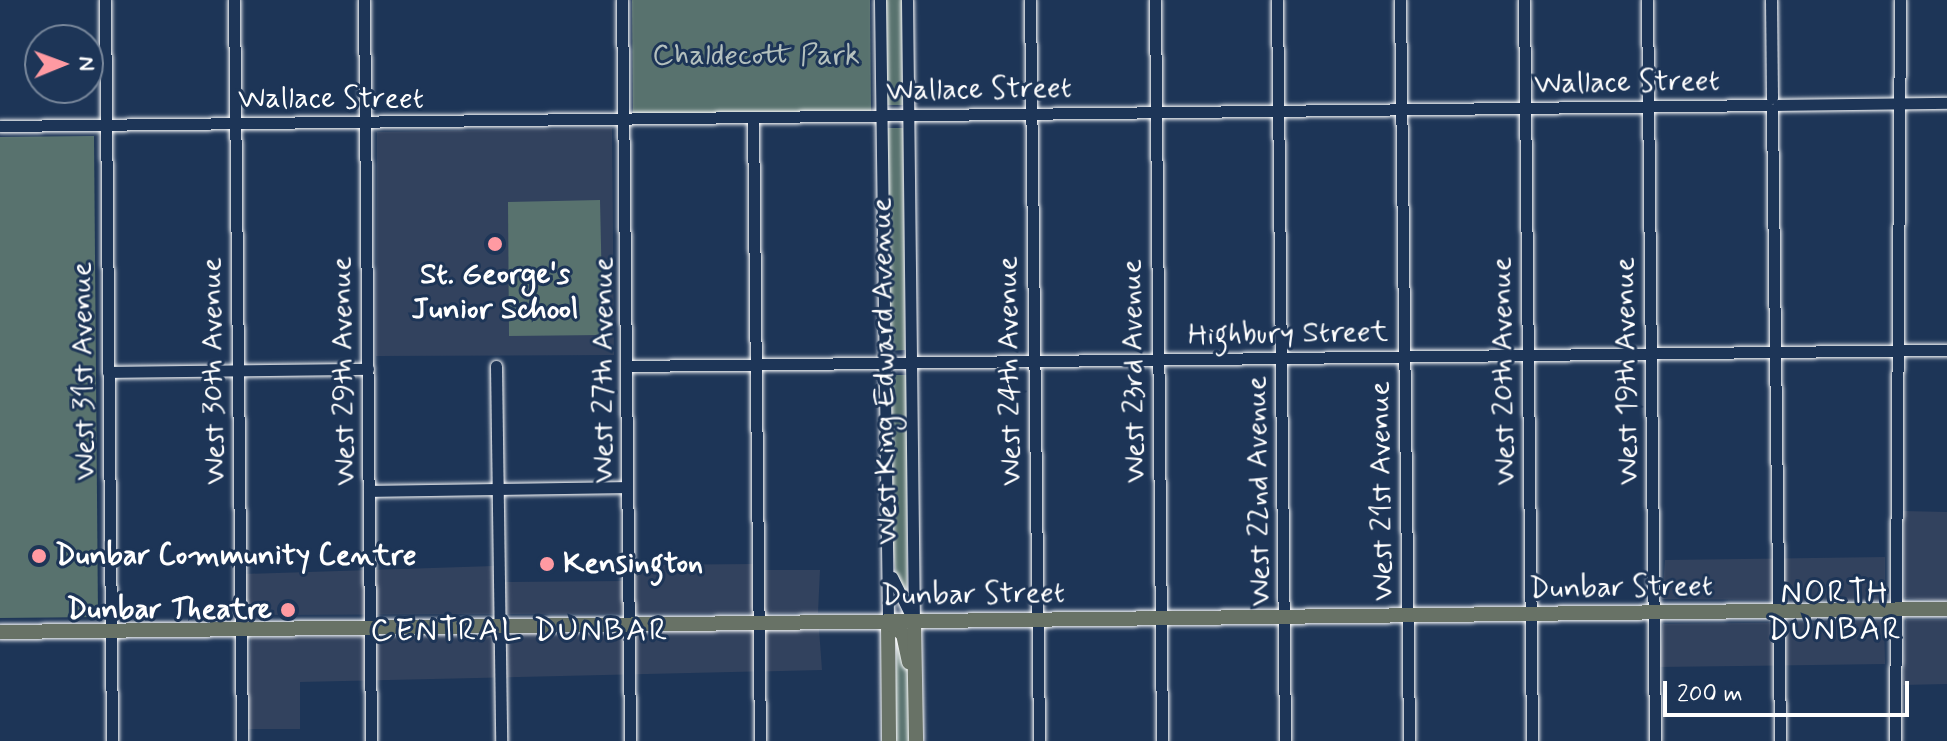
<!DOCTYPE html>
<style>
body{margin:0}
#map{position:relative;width:1947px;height:741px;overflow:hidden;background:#1d3557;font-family:Mynerve,sans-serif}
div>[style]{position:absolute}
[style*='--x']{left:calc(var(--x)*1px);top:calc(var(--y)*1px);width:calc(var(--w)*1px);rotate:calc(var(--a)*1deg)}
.built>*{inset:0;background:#32425e}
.green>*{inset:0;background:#58726e}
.roads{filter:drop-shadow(0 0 2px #fff) drop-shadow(0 0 2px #fff)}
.minor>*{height:11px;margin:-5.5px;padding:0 5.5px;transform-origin:5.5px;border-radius:5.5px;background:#1d3557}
.major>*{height:14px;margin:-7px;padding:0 7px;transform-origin:7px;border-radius:7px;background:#687266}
.dots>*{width:22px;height:22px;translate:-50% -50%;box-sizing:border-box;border:4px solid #1d3557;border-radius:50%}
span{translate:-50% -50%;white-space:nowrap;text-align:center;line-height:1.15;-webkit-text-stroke:6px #1d3557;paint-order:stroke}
.park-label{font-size:30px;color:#b4c0be}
.street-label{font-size:30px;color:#fff}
.poi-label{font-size:30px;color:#fff;font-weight:700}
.left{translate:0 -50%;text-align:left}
.right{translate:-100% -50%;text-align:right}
.neighbourhood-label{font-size:32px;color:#fff;letter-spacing:2px}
.north{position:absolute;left:24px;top:24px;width:80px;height:80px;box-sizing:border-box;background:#1d3557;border:2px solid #77869a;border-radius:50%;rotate:89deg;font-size:22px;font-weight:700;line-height:32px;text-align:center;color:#fff}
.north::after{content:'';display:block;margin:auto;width:28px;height:36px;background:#ff9aa2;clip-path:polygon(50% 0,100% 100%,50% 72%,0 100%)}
.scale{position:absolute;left:1663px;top:681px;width:246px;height:36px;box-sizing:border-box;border:4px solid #fff;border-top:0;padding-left:10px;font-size:24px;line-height:28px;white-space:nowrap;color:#fff;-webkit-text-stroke:6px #1d3557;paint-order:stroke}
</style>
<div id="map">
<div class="built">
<div style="clip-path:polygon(612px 128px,614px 355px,376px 356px,377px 132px)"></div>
<div style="clip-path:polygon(1903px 511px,1947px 512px,1947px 601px,1905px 598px)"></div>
<div style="clip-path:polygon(1885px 557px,1885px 601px,1662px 599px,1665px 560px)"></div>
<div style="clip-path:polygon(755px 564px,756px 570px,820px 570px,818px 613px,246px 615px,244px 574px,494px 566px,495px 582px,624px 581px,632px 565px)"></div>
<div style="clip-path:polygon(1906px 620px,1947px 620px,1947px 684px,1903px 685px)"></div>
<div style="clip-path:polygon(1884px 621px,1885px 664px,1659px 667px,1663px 624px)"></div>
<div style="clip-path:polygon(819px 629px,822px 670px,300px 682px,300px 729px,246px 729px,251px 638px)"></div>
</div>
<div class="green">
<div style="clip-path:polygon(632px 0,870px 0,871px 112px,633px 114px)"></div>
<div style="clip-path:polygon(885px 0,902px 0,903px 105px,886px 105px)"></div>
<div style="clip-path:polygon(886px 128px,903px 128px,905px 350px,888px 351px)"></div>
<div style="clip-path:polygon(94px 136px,98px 617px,0 618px,0 137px)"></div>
<div style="clip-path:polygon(600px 200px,603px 335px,509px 336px,508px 202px)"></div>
<div style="clip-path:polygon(889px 375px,907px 375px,907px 601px,896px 577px,892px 539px)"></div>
<div style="clip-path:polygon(897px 637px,907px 661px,912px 741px,894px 741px)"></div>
</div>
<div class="roads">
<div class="minor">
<div style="--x:105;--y:0;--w:741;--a:89.46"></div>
<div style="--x:234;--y:0;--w:741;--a:89.38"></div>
<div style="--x:364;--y:0;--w:741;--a:89.46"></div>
<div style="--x:622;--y:0;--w:741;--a:89.38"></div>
<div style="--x:880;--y:0;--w:622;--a:89.26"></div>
<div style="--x:907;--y:0;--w:622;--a:89.36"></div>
<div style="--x:1030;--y:0;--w:741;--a:89.3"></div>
<div style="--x:1155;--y:0;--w:741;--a:89.46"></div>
<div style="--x:1277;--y:0;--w:741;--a:89.38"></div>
<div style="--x:1400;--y:0;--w:741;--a:89.3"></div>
<div style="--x:1524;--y:0;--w:741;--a:89.38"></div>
<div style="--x:1647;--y:0;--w:741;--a:89.38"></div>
<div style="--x:1771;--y:0;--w:98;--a:89.4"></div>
<div style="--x:1778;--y:105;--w:169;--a:-0.7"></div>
<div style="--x:1772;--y:110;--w:631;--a:89.27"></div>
<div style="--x:753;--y:117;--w:624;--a:89.36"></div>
<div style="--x:0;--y:126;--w:1767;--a:-0.68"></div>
<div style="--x:496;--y:366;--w:375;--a:89.2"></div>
<div style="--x:629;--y:366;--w:1318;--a:-0.7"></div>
<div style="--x:108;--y:372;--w:260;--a:-0.7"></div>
<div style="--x:369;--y:491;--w:257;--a:-0.9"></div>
<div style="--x:892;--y:577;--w:50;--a:63.9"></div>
<div style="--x:1895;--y:741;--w:741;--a:-89.61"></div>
</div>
<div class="major">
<div style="--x:888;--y:622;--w:119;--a:89.5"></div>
<div style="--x:888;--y:622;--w:19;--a:39"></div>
<div style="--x:903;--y:634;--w:29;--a:78"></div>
<div style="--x:914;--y:622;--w:119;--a:89"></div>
<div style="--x:0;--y:632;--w:1947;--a:-0.68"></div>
</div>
</div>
<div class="dots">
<div style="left:495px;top:244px;background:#ff9aa2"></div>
<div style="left:39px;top:556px;background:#ff9aa2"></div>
<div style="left:547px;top:564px;background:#ff9aa2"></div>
<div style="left:288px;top:610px;background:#ff9aa2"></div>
</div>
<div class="park-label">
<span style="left:756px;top:56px">Chaldecott Park</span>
</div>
<div class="street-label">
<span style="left:1627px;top:83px;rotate:-1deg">Wallace Street</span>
<span style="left:979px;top:90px;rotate:-1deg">Wallace Street</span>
<span style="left:331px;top:99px">Wallace Street</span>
<span style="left:1288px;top:334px;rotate:-1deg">Highbury Street</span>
<span style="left:604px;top:370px;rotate:-90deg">West 27th Avenue</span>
<span style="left:84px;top:371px;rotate:-91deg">West 31st Avenue</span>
<span style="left:214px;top:371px;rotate:-91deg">West 30th Avenue</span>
<span style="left:344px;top:371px;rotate:-91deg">West 29th Avenue</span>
<span style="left:885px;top:371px;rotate:-91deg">West King Edward Avenue</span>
<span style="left:1010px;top:371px;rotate:-91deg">West 24th Avenue</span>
<span style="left:1134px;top:371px;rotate:-91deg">West 23rd Avenue</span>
<span style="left:1504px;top:371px;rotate:-91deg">West 20th Avenue</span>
<span style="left:1627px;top:371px;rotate:-91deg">West 19th Avenue</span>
<span style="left:1259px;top:491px;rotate:-91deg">West 22nd Avenue</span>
<span style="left:1382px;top:491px;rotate:-91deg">West 21st Avenue</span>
<span style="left:1621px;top:588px;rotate:-1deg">Dunbar Street</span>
<span style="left:973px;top:595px;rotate:-1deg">Dunbar Street</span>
</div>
<div class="poi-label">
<span style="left:495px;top:292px">St. George's<br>Junior School</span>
<span class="left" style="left:55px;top:556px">Dunbar Community Centre</span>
<span class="left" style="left:563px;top:564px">Kensington</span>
<span class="right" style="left:272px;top:610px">Dunbar Theatre</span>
</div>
<div class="neighbourhood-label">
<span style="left:1835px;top:612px">NORTH<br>DUNBAR</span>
<span style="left:520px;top:631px">CENTRAL DUNBAR</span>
</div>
<div class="north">N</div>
<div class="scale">200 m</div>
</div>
